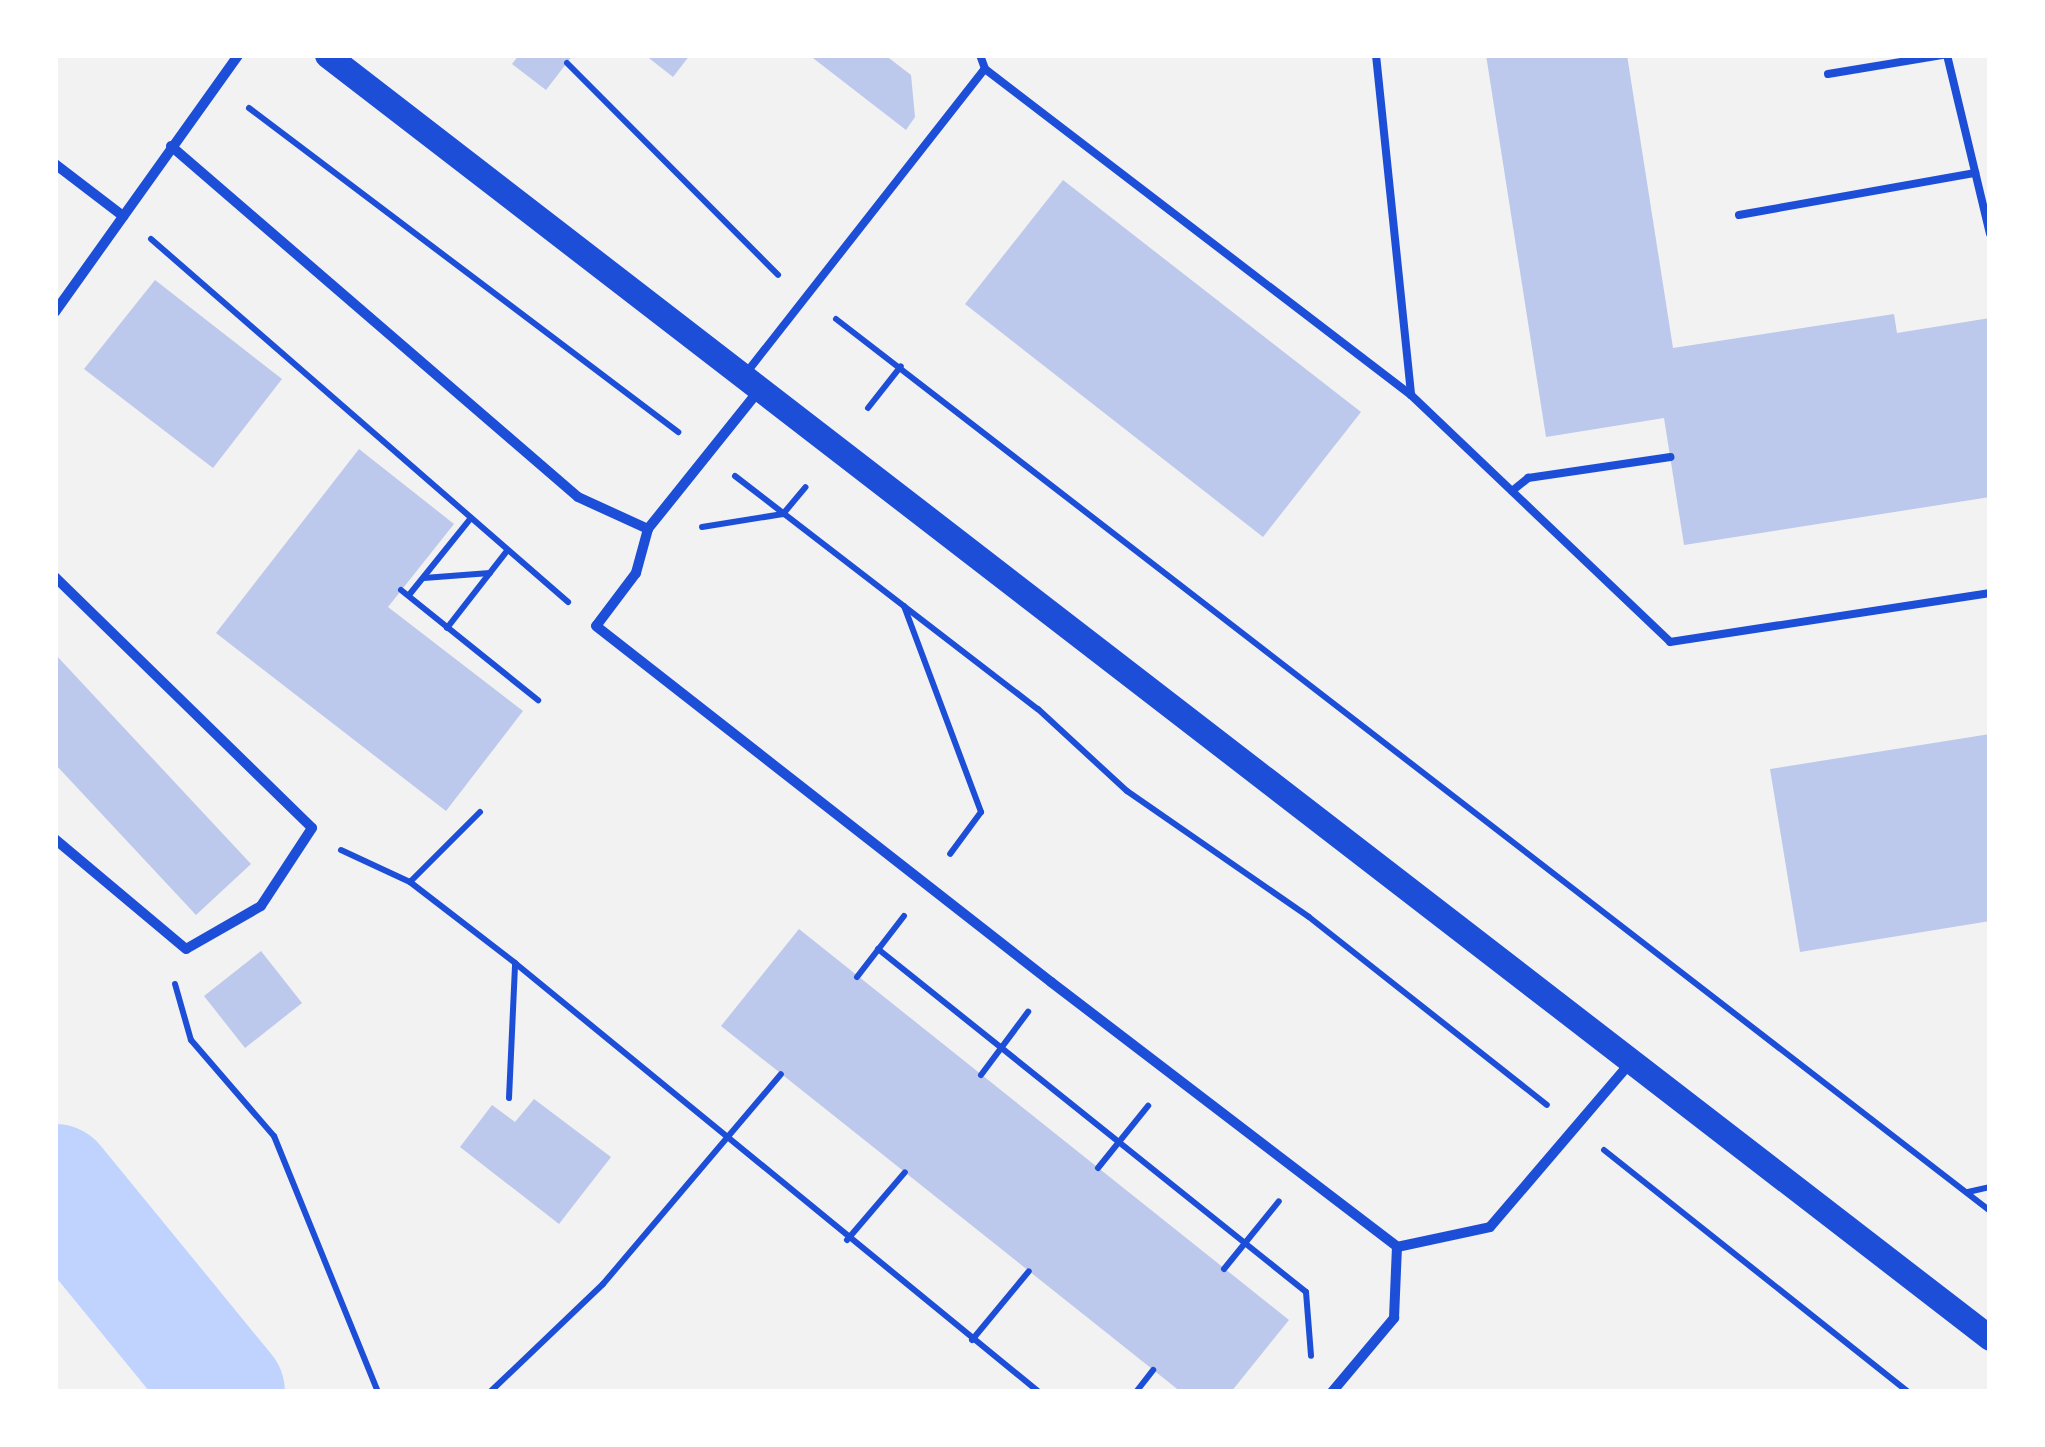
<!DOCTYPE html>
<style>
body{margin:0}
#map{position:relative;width:2045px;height:1447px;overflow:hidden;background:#f2f2f2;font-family:Arial,sans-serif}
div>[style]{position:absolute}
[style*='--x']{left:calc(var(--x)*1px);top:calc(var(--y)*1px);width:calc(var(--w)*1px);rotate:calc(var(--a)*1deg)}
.river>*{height:118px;margin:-59px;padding:0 59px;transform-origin:59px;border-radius:59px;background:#bfd3fe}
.building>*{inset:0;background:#bdc9ec}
.path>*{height:6px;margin:-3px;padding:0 3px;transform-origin:3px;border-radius:3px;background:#1d4ed8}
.service>*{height:8px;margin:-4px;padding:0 4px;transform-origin:4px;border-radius:4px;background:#1d4ed8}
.minor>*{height:10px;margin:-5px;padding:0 5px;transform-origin:5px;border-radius:5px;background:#1d4ed8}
.primary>*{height:25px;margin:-12.5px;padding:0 12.5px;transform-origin:12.5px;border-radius:12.5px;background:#1d4ed8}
span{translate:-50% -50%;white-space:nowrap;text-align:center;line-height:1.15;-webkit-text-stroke:9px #fff;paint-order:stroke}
.frame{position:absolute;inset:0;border:58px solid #fff;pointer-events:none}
</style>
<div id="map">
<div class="river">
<div style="--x:55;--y:1183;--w:270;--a:50.7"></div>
</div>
<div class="building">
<div style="clip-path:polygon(519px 55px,573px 55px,546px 90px,512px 64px)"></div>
<div style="clip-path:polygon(645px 55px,690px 55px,673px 77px)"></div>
<div style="clip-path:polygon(809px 55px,885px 55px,911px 75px,915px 117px,906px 130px)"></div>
<div style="clip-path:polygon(1486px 55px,1627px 55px,1673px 348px,1894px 314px,1897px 333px,1990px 318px,1990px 497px,1684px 545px,1664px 418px,1546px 437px)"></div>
<div style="clip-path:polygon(1063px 180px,1361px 412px,1263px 537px,965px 304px)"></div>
<div style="clip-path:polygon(155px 280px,282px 379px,213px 468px,84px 369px)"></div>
<div style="clip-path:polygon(359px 449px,454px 524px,388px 607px,523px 711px,446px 811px,216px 633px)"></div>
<div style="clip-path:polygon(55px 654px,251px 864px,196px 915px,55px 764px)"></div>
<div style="clip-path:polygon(1990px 734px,1990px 921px,1800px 952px,1770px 769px)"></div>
<div style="clip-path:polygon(799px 929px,1289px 1320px,1231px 1392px,1181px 1392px,721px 1026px)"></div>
<div style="clip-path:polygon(261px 951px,302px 1003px,245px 1048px,204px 996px)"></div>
<div style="clip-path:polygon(534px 1099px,611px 1157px,559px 1224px,460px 1147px,492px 1105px,515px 1122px)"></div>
</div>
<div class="path">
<div style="--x:567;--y:63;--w:299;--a:45.1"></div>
<div style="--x:249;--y:108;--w:538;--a:37.06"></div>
<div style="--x:151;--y:239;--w:553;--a:41.04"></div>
<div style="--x:836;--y:319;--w:1459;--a:37.7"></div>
<div style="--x:868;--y:408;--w:53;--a:-51.8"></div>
<div style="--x:735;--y:476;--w:382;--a:37.6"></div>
<div style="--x:1038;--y:709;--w:121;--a:42.7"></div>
<div style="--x:1127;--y:791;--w:221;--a:34.7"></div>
<div style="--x:1309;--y:917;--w:303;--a:38.3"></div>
<div style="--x:702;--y:527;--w:82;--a:-9.1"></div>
<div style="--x:783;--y:514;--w:35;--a:-50"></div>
<div style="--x:424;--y:578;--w:66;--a:-4.3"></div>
<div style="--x:401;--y:590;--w:176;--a:38.8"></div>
<div style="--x:409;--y:595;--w:99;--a:-51.2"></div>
<div style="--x:904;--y:606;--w:220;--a:69.5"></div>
<div style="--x:981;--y:812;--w:52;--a:126.4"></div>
<div style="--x:447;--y:628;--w:98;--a:-52.1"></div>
<div style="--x:341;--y:850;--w:76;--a:24.9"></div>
<div style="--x:410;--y:882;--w:133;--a:37.6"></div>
<div style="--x:515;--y:963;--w:677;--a:39.31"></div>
<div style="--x:410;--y:882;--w:99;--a:-45"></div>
<div style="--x:878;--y:949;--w:548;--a:38.71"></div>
<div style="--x:1306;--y:1292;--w:64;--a:85.5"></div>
<div style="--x:857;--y:977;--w:77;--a:-52.4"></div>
<div style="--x:175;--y:984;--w:58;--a:74.1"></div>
<div style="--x:191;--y:1040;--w:127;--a:49.2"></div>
<div style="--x:274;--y:1136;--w:276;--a:67.9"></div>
<div style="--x:981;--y:1075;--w:79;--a:-53.3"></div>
<div style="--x:509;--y:1098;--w:134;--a:-87.4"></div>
<div style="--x:1604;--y:1150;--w:389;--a:38.5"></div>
<div style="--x:1098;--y:1168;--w:80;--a:-51.1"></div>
<div style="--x:1968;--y:1192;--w:23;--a:-13"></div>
<div style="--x:847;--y:1240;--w:89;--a:-49.5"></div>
<div style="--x:1224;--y:1269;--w:87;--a:-51"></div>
<div style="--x:972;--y:1340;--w:89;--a:-50.4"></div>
<div style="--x:490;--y:1392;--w:156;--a:-43.7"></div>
<div style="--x:603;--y:1284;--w:275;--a:-49.7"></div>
<div style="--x:1136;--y:1392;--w:28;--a:-52"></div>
</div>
<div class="service">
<div style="--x:980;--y:55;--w:15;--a:70"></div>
<div style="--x:985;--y:69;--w:536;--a:37.43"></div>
<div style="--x:1411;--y:395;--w:358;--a:43.6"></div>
<div style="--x:1670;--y:642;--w:324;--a:-8.7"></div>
<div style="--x:1376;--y:55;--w:342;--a:84.1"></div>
<div style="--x:1947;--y:55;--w:184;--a:76.5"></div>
<div style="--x:1828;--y:74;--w:117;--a:-9.4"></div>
<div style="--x:1739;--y:215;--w:240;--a:-10.1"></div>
<div style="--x:747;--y:372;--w:385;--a:-51.9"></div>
<div style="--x:1512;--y:491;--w:21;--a:-39"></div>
<div style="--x:1528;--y:478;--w:144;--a:-8.4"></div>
</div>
<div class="minor">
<div style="--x:171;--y:146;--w:537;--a:40.77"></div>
<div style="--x:578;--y:497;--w:77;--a:24.6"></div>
<div style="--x:55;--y:164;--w:86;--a:37.4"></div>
<div style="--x:55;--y:312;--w:315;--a:-54.5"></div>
<div style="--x:760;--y:389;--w:179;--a:128.7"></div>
<div style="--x:648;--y:529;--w:46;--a:105.3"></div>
<div style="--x:636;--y:573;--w:66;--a:127"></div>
<div style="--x:596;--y:626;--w:578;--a:38.04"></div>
<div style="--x:1051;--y:982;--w:436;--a:37.4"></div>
<div style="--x:1397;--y:1247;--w:95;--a:-12.1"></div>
<div style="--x:1490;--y:1227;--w:218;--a:-49.5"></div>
<div style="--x:55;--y:577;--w:359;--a:44.3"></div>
<div style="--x:312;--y:828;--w:93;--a:123.2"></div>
<div style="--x:261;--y:906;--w:86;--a:150.2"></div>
<div style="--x:186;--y:949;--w:171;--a:-140"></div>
<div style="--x:1332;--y:1392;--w:97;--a:-50"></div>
<div style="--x:1394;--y:1318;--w:71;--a:-87.6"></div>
</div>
<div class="primary">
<div style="--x:327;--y:55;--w:2100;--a:37.65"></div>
</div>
<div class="frame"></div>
</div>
